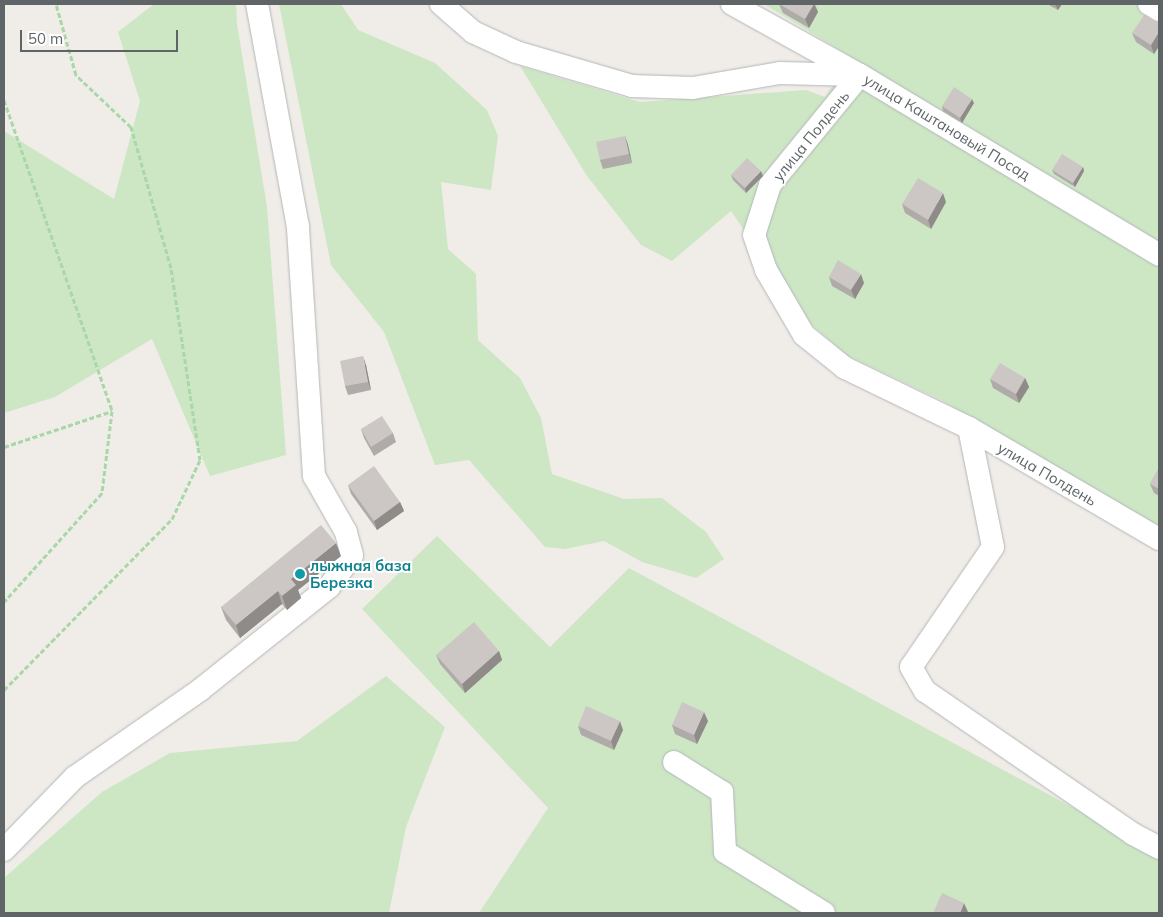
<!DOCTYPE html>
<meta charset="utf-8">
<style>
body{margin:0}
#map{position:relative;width:1163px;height:917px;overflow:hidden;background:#f0ece7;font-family:Mulish,sans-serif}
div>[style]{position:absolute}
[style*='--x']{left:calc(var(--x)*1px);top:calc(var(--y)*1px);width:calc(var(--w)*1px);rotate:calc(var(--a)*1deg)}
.green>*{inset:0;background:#cde7c5}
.path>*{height:3px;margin-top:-1.5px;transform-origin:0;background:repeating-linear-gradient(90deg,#a8d8a9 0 5px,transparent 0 7.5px)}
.roads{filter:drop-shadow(0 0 1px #b2b6b9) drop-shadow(0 0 1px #b2b6b9)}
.minor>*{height:22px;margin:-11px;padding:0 11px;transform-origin:11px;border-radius:11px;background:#fff}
.wall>*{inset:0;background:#afaba9}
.shaded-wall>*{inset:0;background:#8f8b89}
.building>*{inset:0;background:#ccc7c4}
.dots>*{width:14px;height:14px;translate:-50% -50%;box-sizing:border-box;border:2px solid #fff;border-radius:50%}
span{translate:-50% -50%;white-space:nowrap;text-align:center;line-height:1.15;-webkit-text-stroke:4px #fff;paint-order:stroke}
.street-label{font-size:15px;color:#5f6467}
.culture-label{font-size:15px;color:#0d838f;font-weight:700}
.left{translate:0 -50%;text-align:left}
.frame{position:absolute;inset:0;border:5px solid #5f6467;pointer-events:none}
.scale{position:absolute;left:20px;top:30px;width:158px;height:22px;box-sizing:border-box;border:2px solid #5f6467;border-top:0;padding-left:6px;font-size:15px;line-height:18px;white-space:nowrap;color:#5f6467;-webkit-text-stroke:4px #fff;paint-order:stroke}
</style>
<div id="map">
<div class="green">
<div style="clip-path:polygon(154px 4px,236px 4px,237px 24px,267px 207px,286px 455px,210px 476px,152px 339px,55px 397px,4px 413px,4px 131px,114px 199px,140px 101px,118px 32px)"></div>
<div style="clip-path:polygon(279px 4px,341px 4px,358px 30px,435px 63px,487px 110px,498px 136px,491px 190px,441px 182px,448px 249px,476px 274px,478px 340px,520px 378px,541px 418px,552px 474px,624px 499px,662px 498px,706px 532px,724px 559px,696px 578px,642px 562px,604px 541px,565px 549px,545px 547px,469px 460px,435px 465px,384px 332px,331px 265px)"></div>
<div style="clip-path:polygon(764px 4px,1159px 4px,1159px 526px,941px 400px,848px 356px,805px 319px,731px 211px,672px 261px,641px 245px,587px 176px,520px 66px,640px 102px,806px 90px,825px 97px,851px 57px)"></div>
<div style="clip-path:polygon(437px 536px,550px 647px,629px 568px,1159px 854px,1159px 913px,479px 913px,548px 808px,362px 609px)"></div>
<div style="clip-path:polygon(386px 676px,445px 727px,406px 827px,389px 913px,4px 913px,4px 878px,102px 792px,170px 753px,297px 741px)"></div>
</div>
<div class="path">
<div style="--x:4;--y:100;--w:329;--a:70.8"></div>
<div style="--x:112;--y:411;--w:83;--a:97"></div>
<div style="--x:102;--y:493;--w:147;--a:132"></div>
<div style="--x:4;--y:447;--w:114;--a:-18.4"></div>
<div style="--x:4;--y:690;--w:240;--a:-45.5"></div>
<div style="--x:172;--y:519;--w:65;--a:-64.6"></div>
<div style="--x:200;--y:460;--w:194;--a:-98.6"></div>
<div style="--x:171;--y:268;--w:147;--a:-105.8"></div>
<div style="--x:131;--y:127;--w:76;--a:-136.6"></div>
<div style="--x:76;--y:75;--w:74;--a:-105.7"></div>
</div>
<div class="roads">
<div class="minor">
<div style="--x:441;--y:4;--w:43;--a:41.2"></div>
<div style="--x:473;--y:32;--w:47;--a:24.9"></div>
<div style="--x:516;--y:52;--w:121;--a:16.3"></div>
<div style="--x:632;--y:86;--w:61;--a:1.9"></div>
<div style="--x:693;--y:88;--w:88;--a:-9.8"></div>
<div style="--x:780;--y:73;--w:77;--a:1.5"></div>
<div style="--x:732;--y:4;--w:146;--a:29"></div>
<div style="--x:860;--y:75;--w:349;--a:31"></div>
<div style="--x:1149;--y:4;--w:12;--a:31"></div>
<div style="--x:860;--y:75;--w:142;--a:129.3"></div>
<div style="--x:770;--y:185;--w:52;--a:107.7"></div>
<div style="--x:754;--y:235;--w:37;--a:71"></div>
<div style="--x:766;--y:270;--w:75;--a:59.7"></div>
<div style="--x:804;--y:335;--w:53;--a:38.8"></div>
<div style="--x:845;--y:368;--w:138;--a:25.8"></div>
<div style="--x:969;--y:428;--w:220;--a:30.3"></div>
<div style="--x:969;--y:428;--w:121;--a:78.6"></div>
<div style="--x:993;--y:547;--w:145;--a:124.3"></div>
<div style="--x:911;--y:667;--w:28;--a:60"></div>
<div style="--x:925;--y:691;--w:252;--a:34.5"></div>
<div style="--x:1133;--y:834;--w:30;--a:28"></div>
<div style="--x:674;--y:762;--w:57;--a:32"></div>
<div style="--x:722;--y:792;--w:60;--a:87.1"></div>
<div style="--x:725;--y:852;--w:116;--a:31.6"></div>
<div style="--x:4;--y:850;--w:102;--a:-45.8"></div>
<div style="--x:75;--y:777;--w:152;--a:-34.8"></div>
<div style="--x:200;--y:690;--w:165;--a:-38.6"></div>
<div style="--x:329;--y:587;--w:39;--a:-54"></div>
<div style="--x:352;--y:555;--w:24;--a:-105"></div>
<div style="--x:346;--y:532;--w:64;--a:-119.7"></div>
<div style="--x:314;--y:476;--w:250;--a:-93.7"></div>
<div style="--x:298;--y:227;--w:227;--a:-100.4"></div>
</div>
</div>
<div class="wall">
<div style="clip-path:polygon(779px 4px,815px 4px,818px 12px,809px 28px,783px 13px)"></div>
<div style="clip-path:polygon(1047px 4px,1062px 4px,1058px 10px)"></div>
<div style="clip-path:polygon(1159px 23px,1159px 46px,1154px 54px,1136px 42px,1132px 33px)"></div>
<div style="clip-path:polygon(974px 103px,962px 123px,943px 111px,942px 106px)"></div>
<div style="clip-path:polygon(625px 136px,628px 145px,632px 163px,603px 169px,600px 160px)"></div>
<div style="clip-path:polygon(1083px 167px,1084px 171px,1075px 187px,1054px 174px,1052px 170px)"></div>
<div style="clip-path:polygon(731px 175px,763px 176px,746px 193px,733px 180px)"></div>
<div style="clip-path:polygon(946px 202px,931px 229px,905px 213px,902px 204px)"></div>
<div style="clip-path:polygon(829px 277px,864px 283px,855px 299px,832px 286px)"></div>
<div style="clip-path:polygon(366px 365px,371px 390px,348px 395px,345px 386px)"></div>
<div style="clip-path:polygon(1025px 378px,1029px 387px,1019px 403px,993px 388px,990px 379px)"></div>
<div style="clip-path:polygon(361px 429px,393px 433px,396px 442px,374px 456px,364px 438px)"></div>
<div style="clip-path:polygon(1159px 468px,1159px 496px,1154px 493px,1150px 484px)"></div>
<div style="clip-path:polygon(348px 485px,400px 502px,404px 511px,377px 530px,351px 494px)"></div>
<div style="clip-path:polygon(341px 556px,298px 590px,301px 598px,287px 610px,282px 604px,240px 638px,226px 620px,221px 607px)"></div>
<div style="clip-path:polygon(499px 651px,502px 660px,465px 693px,440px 664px,436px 655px)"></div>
<div style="clip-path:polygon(708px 721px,697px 744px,675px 734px,672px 725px)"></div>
<div style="clip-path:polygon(578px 726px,623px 730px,614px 750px,581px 735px)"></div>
</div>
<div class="shaded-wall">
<div style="clip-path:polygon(814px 4px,818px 12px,809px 28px,805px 19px)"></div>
<div style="clip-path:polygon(1055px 4px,1062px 4px,1058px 10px)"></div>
<div style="clip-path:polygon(1159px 32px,1159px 46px,1154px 54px,1151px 45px)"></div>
<div style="clip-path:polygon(972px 99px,974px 103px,962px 123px,960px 118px)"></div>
<div style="clip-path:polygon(625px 136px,628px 145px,632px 163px,629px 154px)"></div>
<div style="clip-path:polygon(1083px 167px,1084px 171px,1075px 187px,1073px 183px)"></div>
<div style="clip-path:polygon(761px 171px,763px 176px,746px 193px,745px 188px)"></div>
<div style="clip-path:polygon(943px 193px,946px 202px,931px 229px,928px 220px)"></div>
<div style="clip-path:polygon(861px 274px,864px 283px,855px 299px,851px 290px)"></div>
<div style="clip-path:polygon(363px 356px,366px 365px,371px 390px,368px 382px)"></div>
<div style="clip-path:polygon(1025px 378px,1029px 387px,1019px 403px,1016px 394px)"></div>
<div style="clip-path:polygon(400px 502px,404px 511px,377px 530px,374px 521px)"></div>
<div style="clip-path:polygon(336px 543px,341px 556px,298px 590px,301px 598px,287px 610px,282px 596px,291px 579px)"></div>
<div style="clip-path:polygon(278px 591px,282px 604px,240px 638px,236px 625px)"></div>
<div style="clip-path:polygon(499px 651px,502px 660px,465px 693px,462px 684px)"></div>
<div style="clip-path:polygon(704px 712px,708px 721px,697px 744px,694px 735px)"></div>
<div style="clip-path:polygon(620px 721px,623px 730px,614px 750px,611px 741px)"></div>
<div style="clip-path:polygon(964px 903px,968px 912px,967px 913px,960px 913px)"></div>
</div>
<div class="building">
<div style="clip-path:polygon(779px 4px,814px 4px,805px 19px)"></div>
<div style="clip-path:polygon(1145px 14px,1159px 23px,1159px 32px,1151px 45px,1132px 33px)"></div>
<div style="clip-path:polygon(954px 87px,972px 99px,960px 118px,942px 106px)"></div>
<div style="clip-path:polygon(625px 136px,629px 154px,600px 160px,596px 142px)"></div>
<div style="clip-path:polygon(1062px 154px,1083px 167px,1073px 183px,1052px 170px)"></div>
<div style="clip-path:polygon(747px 158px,761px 171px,745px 188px,731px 175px)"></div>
<div style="clip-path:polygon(918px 178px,943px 193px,928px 220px,902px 204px)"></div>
<div style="clip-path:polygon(838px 260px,861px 274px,851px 290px,829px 277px)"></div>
<div style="clip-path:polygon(363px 356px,368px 382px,345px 386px,340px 361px)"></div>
<div style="clip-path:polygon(1000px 363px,1025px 378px,1016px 394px,990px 379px)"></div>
<div style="clip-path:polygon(382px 416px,393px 433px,371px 447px,361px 429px)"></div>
<div style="clip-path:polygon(374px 466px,400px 502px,374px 521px,348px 485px)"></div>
<div style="clip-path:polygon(1159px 468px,1159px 489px,1150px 484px)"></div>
<div style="clip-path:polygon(321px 525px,336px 543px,291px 579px,296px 585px,282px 596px,278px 591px,236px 625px,221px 607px)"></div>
<div style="clip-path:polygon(474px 622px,499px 651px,462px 684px,436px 655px)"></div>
<div style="clip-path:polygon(682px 702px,704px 712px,694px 735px,672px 725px)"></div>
<div style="clip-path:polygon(586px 706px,620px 721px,611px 741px,578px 726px)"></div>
<div style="clip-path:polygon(942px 893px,964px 903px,960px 913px,933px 913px)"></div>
</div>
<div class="dots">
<div style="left:300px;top:574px;background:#0f9aa8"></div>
</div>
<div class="street-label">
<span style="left:947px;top:127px;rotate:31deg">улица Каштановый Посад</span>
<span style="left:811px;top:136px;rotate:-51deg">улица Полдень</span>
<span style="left:1047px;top:474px;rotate:30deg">улица Полдень</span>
</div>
<div class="culture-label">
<span class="left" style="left:310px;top:574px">лыжная база<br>Березка</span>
</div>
<div class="frame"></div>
<div class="scale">50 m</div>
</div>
